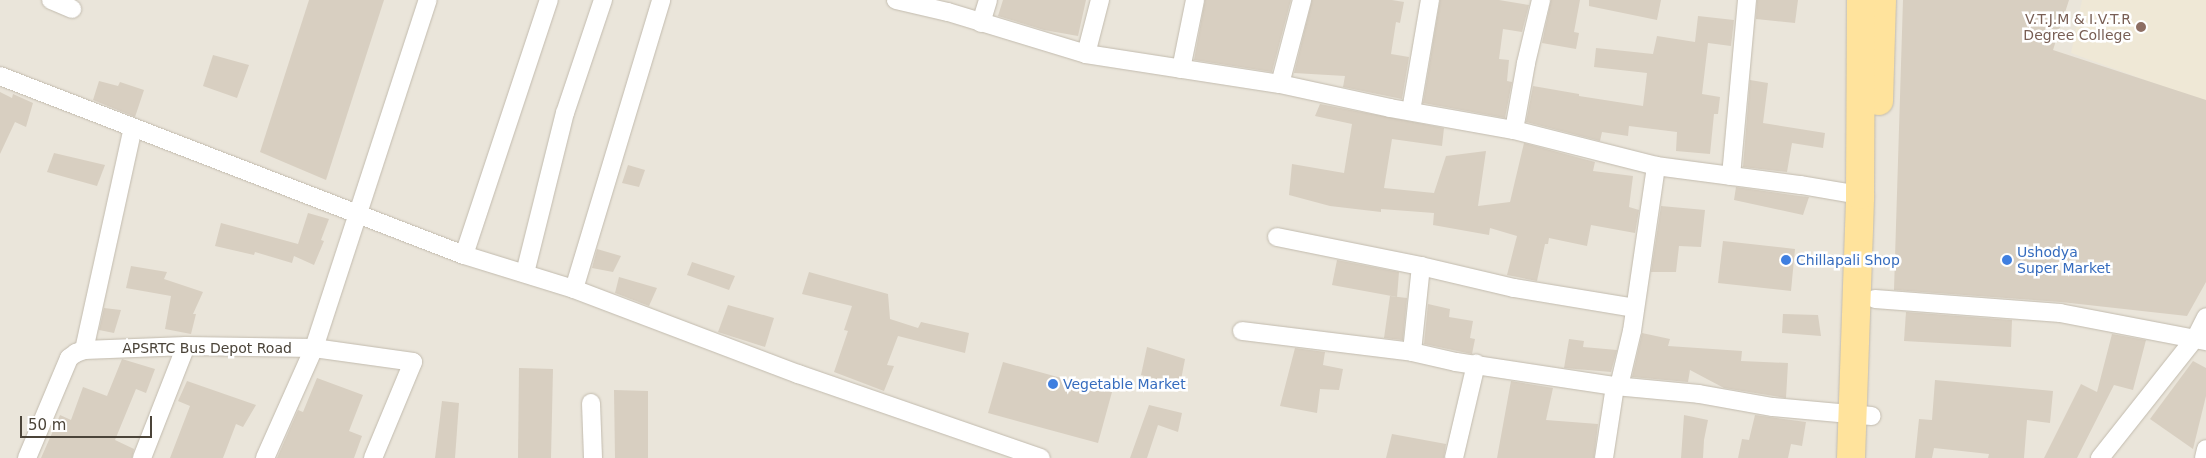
<!DOCTYPE html>
<style>
body{margin:0}
#map{position:relative;width:2206px;height:458px;overflow:hidden;background:#f6f3ec;font-family:"DejaVu Sans",sans-serif}
div>[style]{position:absolute}
[style*='--x']{left:calc(var(--x)*1px);top:calc(var(--y)*1px);width:calc(var(--w)*1px);rotate:calc(var(--a)*1deg)}
.residential>*{inset:0;background:#eae5da}
.education>*{inset:0;background:#efe8d6}
.building>*{inset:0;background:#d8cfc1}
.roads{filter:drop-shadow(0 0 1px #c2bbae) drop-shadow(0 0 1px #c2bbae)}
.street>*{height:18px;margin:-9px;padding:0 9px;transform-origin:9px;border-radius:9px;background:#fff}
.primary>*{height:28px;margin:-14px;padding:0 14px;transform-origin:14px;border-radius:14px;background:#ffe39c}
.dots>*{width:14px;height:14px;translate:-50% -50%;box-sizing:border-box;border:2px solid #fff;border-radius:50%}
span{translate:-50% -50%;white-space:nowrap;text-align:center;line-height:1.15;-webkit-text-stroke:5px #fff;paint-order:stroke}
.education-label{font-size:14px;color:#785e54}
.right{translate:-100% -50%;text-align:right}
.shop-label{font-size:14px;color:#366cbe}
.left{translate:0 -50%;text-align:left}
.street-label{font-size:14px;color:#4b4439}
.scale{position:absolute;left:20px;top:416px;width:132px;height:22px;box-sizing:border-box;border:2px solid #4b4439;border-top:0;padding-left:6px;font-size:15px;line-height:18px;white-space:nowrap;color:#4b4439;-webkit-text-stroke:4px #fff;paint-order:stroke}
</style>
<div id="map">
<div class="residential">
<div style="clip-path:polygon(0 0,2206px 0,2206px 458px,0 458px)"></div>
</div>
<div class="education">
<div style="clip-path:polygon(2082px 0,2206px 0,2206px 102px,2071px 53px)"></div>
</div>
<div class="building">
<div style="clip-path:polygon(309px 0,384px 0,326px 180px,260px 152px)"></div>
<div style="clip-path:polygon(1003px 0,1086px 0,1078px 36px,1044px 30px,998px 16px)"></div>
<div style="clip-path:polygon(1205px 0,1291px 0,1272px 72px,1194px 60px)"></div>
<div style="clip-path:polygon(1312px 0,1392px 0,1404px 2px,1400px 23px,1396px 22px,1391px 54px,1409px 57px,1402px 99px,1343px 87px,1345px 76px,1294px 73px)"></div>
<div style="clip-path:polygon(1440px 0,1499px 0,1529px 5px,1522px 32px,1503px 29px,1499px 59px,1509px 60px,1507px 81px,1512px 82px,1505px 118px,1423px 103px)"></div>
<div style="clip-path:polygon(1551px 0,1580px 0,1574px 32px,1579px 33px,1576px 49px,1542px 43px)"></div>
<div style="clip-path:polygon(1589px 0,1661px 0,1657px 20px,1589px 6px)"></div>
<div style="clip-path:polygon(1757px 0,1798px 0,1795px 23px,1756px 19px)"></div>
<div style="clip-path:polygon(1903px 0,2069px 0,2053px 50px,2206px 100px,2206px 282px,2187px 316px,2061px 302px,1894px 290px)"></div>
<div style="clip-path:polygon(1698px 16px,1734px 20px,1731px 46px,1708px 43px,1702px 94px,1720px 97px,1718px 114px,1714px 114px,1710px 154px,1676px 151px,1677px 132px,1629px 126px,1628px 136px,1602px 132px,1600px 141px,1526px 122px,1533px 86px,1579px 94px,1579px 96px,1643px 106px,1647px 73px,1594px 67px,1596px 48px,1653px 54px,1657px 36px,1695px 42px)"></div>
<div style="clip-path:polygon(213px 55px,249px 65px,237px 98px,203px 86px)"></div>
<div style="clip-path:polygon(1750px 80px,1768px 83px,1763px 123px,1825px 133px,1823px 148px,1792px 143px,1787px 172px,1743px 167px)"></div>
<div style="clip-path:polygon(99px 81px,118px 86px,120px 82px,144px 90px,135px 117px,93px 100px)"></div>
<div style="clip-path:polygon(0 92px,12px 98px,13px 94px,33px 103px,26px 127px,15px 122px,0 154px)"></div>
<div style="clip-path:polygon(1320px 104px,1444px 128px,1442px 146px,1392px 139px,1384px 188px,1434px 193px,1446px 156px,1486px 151px,1478px 206px,1510px 202px,1524px 143px,1595px 162px,1593px 171px,1633px 176px,1629px 207px,1639px 210px,1635px 233px,1591px 225px,1587px 246px,1549px 238px,1548px 244px,1545px 244px,1537px 281px,1507px 275px,1517px 236px,1490px 228px,1489px 235px,1433px 225px,1434px 213px,1381px 209px,1381px 212px,1330px 206px,1289px 195px,1292px 164px,1344px 173px,1352px 124px,1315px 116px)"></div>
<div style="clip-path:polygon(54px 153px,105px 165px,97px 186px,47px 172px)"></div>
<div style="clip-path:polygon(628px 165px,645px 170px,639px 187px,622px 183px)"></div>
<div style="clip-path:polygon(1736px 187px,1799px 196px,1809px 197px,1803px 215px,1734px 200px)"></div>
<div style="clip-path:polygon(1661px 206px,1705px 210px,1701px 247px,1679px 246px,1676px 272px,1651px 272px)"></div>
<div style="clip-path:polygon(308px 213px,329px 219px,321px 240px,324px 241px,314px 265px,294px 256px,292px 263px,255px 252px,254px 255px,215px 246px,221px 223px,298px 244px)"></div>
<div style="clip-path:polygon(1723px 241px,1795px 249px,1791px 291px,1718px 283px)"></div>
<div style="clip-path:polygon(597px 249px,621px 256px,613px 272px,592px 268px)"></div>
<div style="clip-path:polygon(1337px 260px,1399px 272px,1397px 297px,1332px 285px)"></div>
<div style="clip-path:polygon(692px 262px,735px 276px,729px 290px,687px 275px)"></div>
<div style="clip-path:polygon(131px 266px,167px 272px,164px 279px,203px 292px,193px 314px,196px 314px,191px 334px,165px 329px,171px 296px,126px 288px)"></div>
<div style="clip-path:polygon(809px 272px,888px 294px,890px 319px,918px 328px,921px 322px,969px 333px,965px 353px,898px 336px,887px 365px,894px 366px,884px 391px,834px 372px,848px 331px,844px 330px,852px 306px,802px 294px)"></div>
<div style="clip-path:polygon(619px 277px,657px 288px,649px 306px,615px 293px)"></div>
<div style="clip-path:polygon(1390px 296px,1407px 298px,1403px 340px,1384px 338px)"></div>
<div style="clip-path:polygon(1428px 304px,1450px 309px,1449px 317px,1473px 321px,1470px 338px,1475px 339px,1472px 354px,1424px 344px)"></div>
<div style="clip-path:polygon(728px 305px,774px 318px,765px 347px,718px 332px)"></div>
<div style="clip-path:polygon(104px 308px,121px 310px,114px 333px,99px 330px)"></div>
<div style="clip-path:polygon(1906px 312px,2012px 320px,2011px 347px,1904px 341px)"></div>
<div style="clip-path:polygon(1783px 314px,1818px 315px,1821px 336px,1782px 333px)"></div>
<div style="clip-path:polygon(1642px 333px,1670px 339px,1668px 346px,1742px 351px,1741px 361px,1788px 363px,1786px 398px,1724px 388px,1690px 370px,1688px 382px,1632px 377px)"></div>
<div style="clip-path:polygon(2112px 334px,2146px 340px,2133px 390px,2114px 385px,2077px 458px,2044px 458px,2081px 384px,2097px 392px)"></div>
<div style="clip-path:polygon(1569px 339px,1584px 341px,1583px 347px,1617px 350px,1611px 372px,1564px 368px)"></div>
<div style="clip-path:polygon(1147px 347px,1185px 359px,1180px 385px,1141px 375px)"></div>
<div style="clip-path:polygon(1295px 348px,1325px 352px,1323px 365px,1343px 369px,1339px 390px,1320px 389px,1317px 413px,1280px 406px)"></div>
<div style="clip-path:polygon(122px 359px,155px 369px,146px 393px,136px 389px,115px 440px,134px 449px,132px 458px,41px 458px,60px 415px,71px 420px,83px 387px,107px 396px)"></div>
<div style="clip-path:polygon(2193px 361px,2206px 368px,2206px 396px,2193px 449px,2150px 419px)"></div>
<div style="clip-path:polygon(1003px 362px,1112px 392px,1098px 443px,988px 413px)"></div>
<div style="clip-path:polygon(519px 368px,553px 369px,551px 458px,518px 458px)"></div>
<div style="clip-path:polygon(317px 378px,363px 395px,349px 431px,362px 436px,354px 458px,277px 458px,298px 410px,303px 412px)"></div>
<div style="clip-path:polygon(1935px 380px,2053px 391px,2050px 423px,2027px 420px,2024px 458px,1988px 458px,1989px 454px,1934px 448px,1932px 458px,1915px 458px,1919px 419px,1932px 420px)"></div>
<div style="clip-path:polygon(187px 381px,256px 405px,243px 427px,236px 424px,223px 458px,170px 458px,190px 406px,178px 401px)"></div>
<div style="clip-path:polygon(1511px 381px,1553px 388px,1546px 420px,1598px 424px,1594px 458px,1497px 458px)"></div>
<div style="clip-path:polygon(614px 390px,648px 391px,648px 458px,615px 458px)"></div>
<div style="clip-path:polygon(442px 401px,459px 403px,455px 458px,435px 458px)"></div>
<div style="clip-path:polygon(1149px 405px,1182px 413px,1178px 432px,1158px 425px,1147px 458px,1130px 458px)"></div>
<div style="clip-path:polygon(1684px 415px,1708px 420px,1704px 440px,1703px 458px,1681px 458px)"></div>
<div style="clip-path:polygon(1755px 415px,1806px 422px,1802px 446px,1791px 444px,1788px 458px,1738px 458px,1742px 439px,1749px 440px)"></div>
<div style="clip-path:polygon(1392px 434px,1446px 444px,1444px 458px,1386px 458px)"></div>
</div>
<div class="roads">
<div class="street">
<div style="--x:51;--y:0;--w:23;--a:23"></div>
<div style="--x:896;--y:0;--w:53;--a:13"></div>
<div style="--x:948;--y:12;--w:144;--a:16.9"></div>
<div style="--x:1086;--y:54;--w:196;--a:8.8"></div>
<div style="--x:1280;--y:84;--w:113;--a:12.3"></div>
<div style="--x:1390;--y:108;--w:126;--a:10.1"></div>
<div style="--x:1514;--y:130;--w:146;--a:14.2"></div>
<div style="--x:981;--y:23;--w:24;--a:-73"></div>
<div style="--x:1086;--y:54;--w:56;--a:-75.5"></div>
<div style="--x:1181;--y:69;--w:70;--a:-78.5"></div>
<div style="--x:0;--y:76;--w:497;--a:21.1"></div>
<div style="--x:464;--y:255;--w:115;--a:17.2"></div>
<div style="--x:574;--y:289;--w:240;--a:20.8"></div>
<div style="--x:798;--y:374;--w:257;--a:19.1"></div>
<div style="--x:1280;--y:84;--w:87;--a:-75.3"></div>
<div style="--x:1411;--y:111;--w:113;--a:-80.3"></div>
<div style="--x:1514;--y:130;--w:68;--a:-79.8"></div>
<div style="--x:1526;--y:63;--w:65;--a:-76.6"></div>
<div style="--x:1731;--y:176;--w:177;--a:-84.8"></div>
<div style="--x:1277;--y:237;--w:147;--a:11.4"></div>
<div style="--x:464;--y:255;--w:269;--a:-71.6"></div>
<div style="--x:525;--y:273;--w:165;--a:-76"></div>
<div style="--x:565;--y:113;--w:119;--a:-71.4"></div>
<div style="--x:574;--y:289;--w:302;--a:-73.2"></div>
<div style="--x:1875;--y:299;--w:186;--a:4.3"></div>
<div style="--x:2060;--y:313;--w:149;--a:10.9"></div>
<div style="--x:1635;--y:308;--w:123;--a:-170.6"></div>
<div style="--x:1514;--y:288;--w:96;--a:-166.7"></div>
<div style="--x:1421;--y:266;--w:86;--a:96"></div>
<div style="--x:1412;--y:352;--w:45;--a:12.8"></div>
<div style="--x:1456;--y:362;--w:161;--a:8.6"></div>
<div style="--x:1615;--y:386;--w:84;--a:5.4"></div>
<div style="--x:1699;--y:394;--w:75;--a:10"></div>
<div style="--x:1773;--y:407;--w:99;--a:5.2"></div>
<div style="--x:1242;--y:331;--w:171;--a:7"></div>
<div style="--x:84;--y:350;--w:227;--a:-77.6"></div>
<div style="--x:591;--y:403;--w:55;--a:87.9"></div>
<div style="--x:27;--y:458;--w:108;--a:-67.2"></div>
<div style="--x:69;--y:358;--w:9;--a:-36"></div>
<div style="--x:76;--y:353;--w:9;--a:-21"></div>
<div style="--x:84;--y:350;--w:102;--a:-2.2"></div>
<div style="--x:186;--y:346;--w:128;--a:0.9"></div>
<div style="--x:314;--y:348;--w:366;--a:-71.9"></div>
<div style="--x:142;--y:458;--w:120;--a:-68.6"></div>
<div style="--x:265;--y:458;--w:120;--a:-66"></div>
<div style="--x:314;--y:348;--w:100;--a:8"></div>
<div style="--x:413;--y:362;--w:104;--a:112.6"></div>
<div style="--x:1454;--y:458;--w:97;--a:-76.8"></div>
<div style="--x:1604;--y:458;--w:73;--a:-81.3"></div>
<div style="--x:1615;--y:386;--w:6;--a:-39"></div>
<div style="--x:1620;--y:382;--w:52;--a:-76.8"></div>
<div style="--x:1632;--y:331;--w:167;--a:-81.7"></div>
<div style="--x:1656;--y:166;--w:146;--a:7.5"></div>
<div style="--x:1801;--y:185;--w:60;--a:9.6"></div>
<div style="--x:2100;--y:458;--w:154;--a:-51.6"></div>
<div style="--x:2196;--y:337;--w:22;--a:-63"></div>
<div style="--x:2204;--y:458;--w:9;--a:-77"></div>
</div>
<div class="primary">
<div style="--x:1879;--y:101;--w:101;--a:-88.3"></div>
<div style="--x:1851;--y:458;--w:263;--a:-88"></div>
<div style="--x:1860;--y:195;--w:195;--a:-89.7"></div>
</div>
</div>
<div class="dots">
<div style="left:2141px;top:27px;background:#8d6e63"></div>
<div style="left:1786px;top:260px;background:#3f7fe0"></div>
<div style="left:2007px;top:260px;background:#3f7fe0"></div>
<div style="left:1053px;top:384px;background:#3f7fe0"></div>
</div>
<div class="education-label">
<span class="right" style="left:2131px;top:27px">V.T.J.M &amp; I.V.T.R<br>Degree College</span>
</div>
<div class="shop-label">
<span class="left" style="left:2017px;top:260px">Ushodya<br>Super Market</span>
<span class="left" style="left:1796px;top:260px">Chillapali Shop</span>
<span class="left" style="left:1063px;top:384px">Vegetable Market</span>
</div>
<div class="street-label">
<span style="left:207px;top:348px">APSRTC Bus Depot Road</span>
</div>
<div class="scale">50 m</div>
</div>
